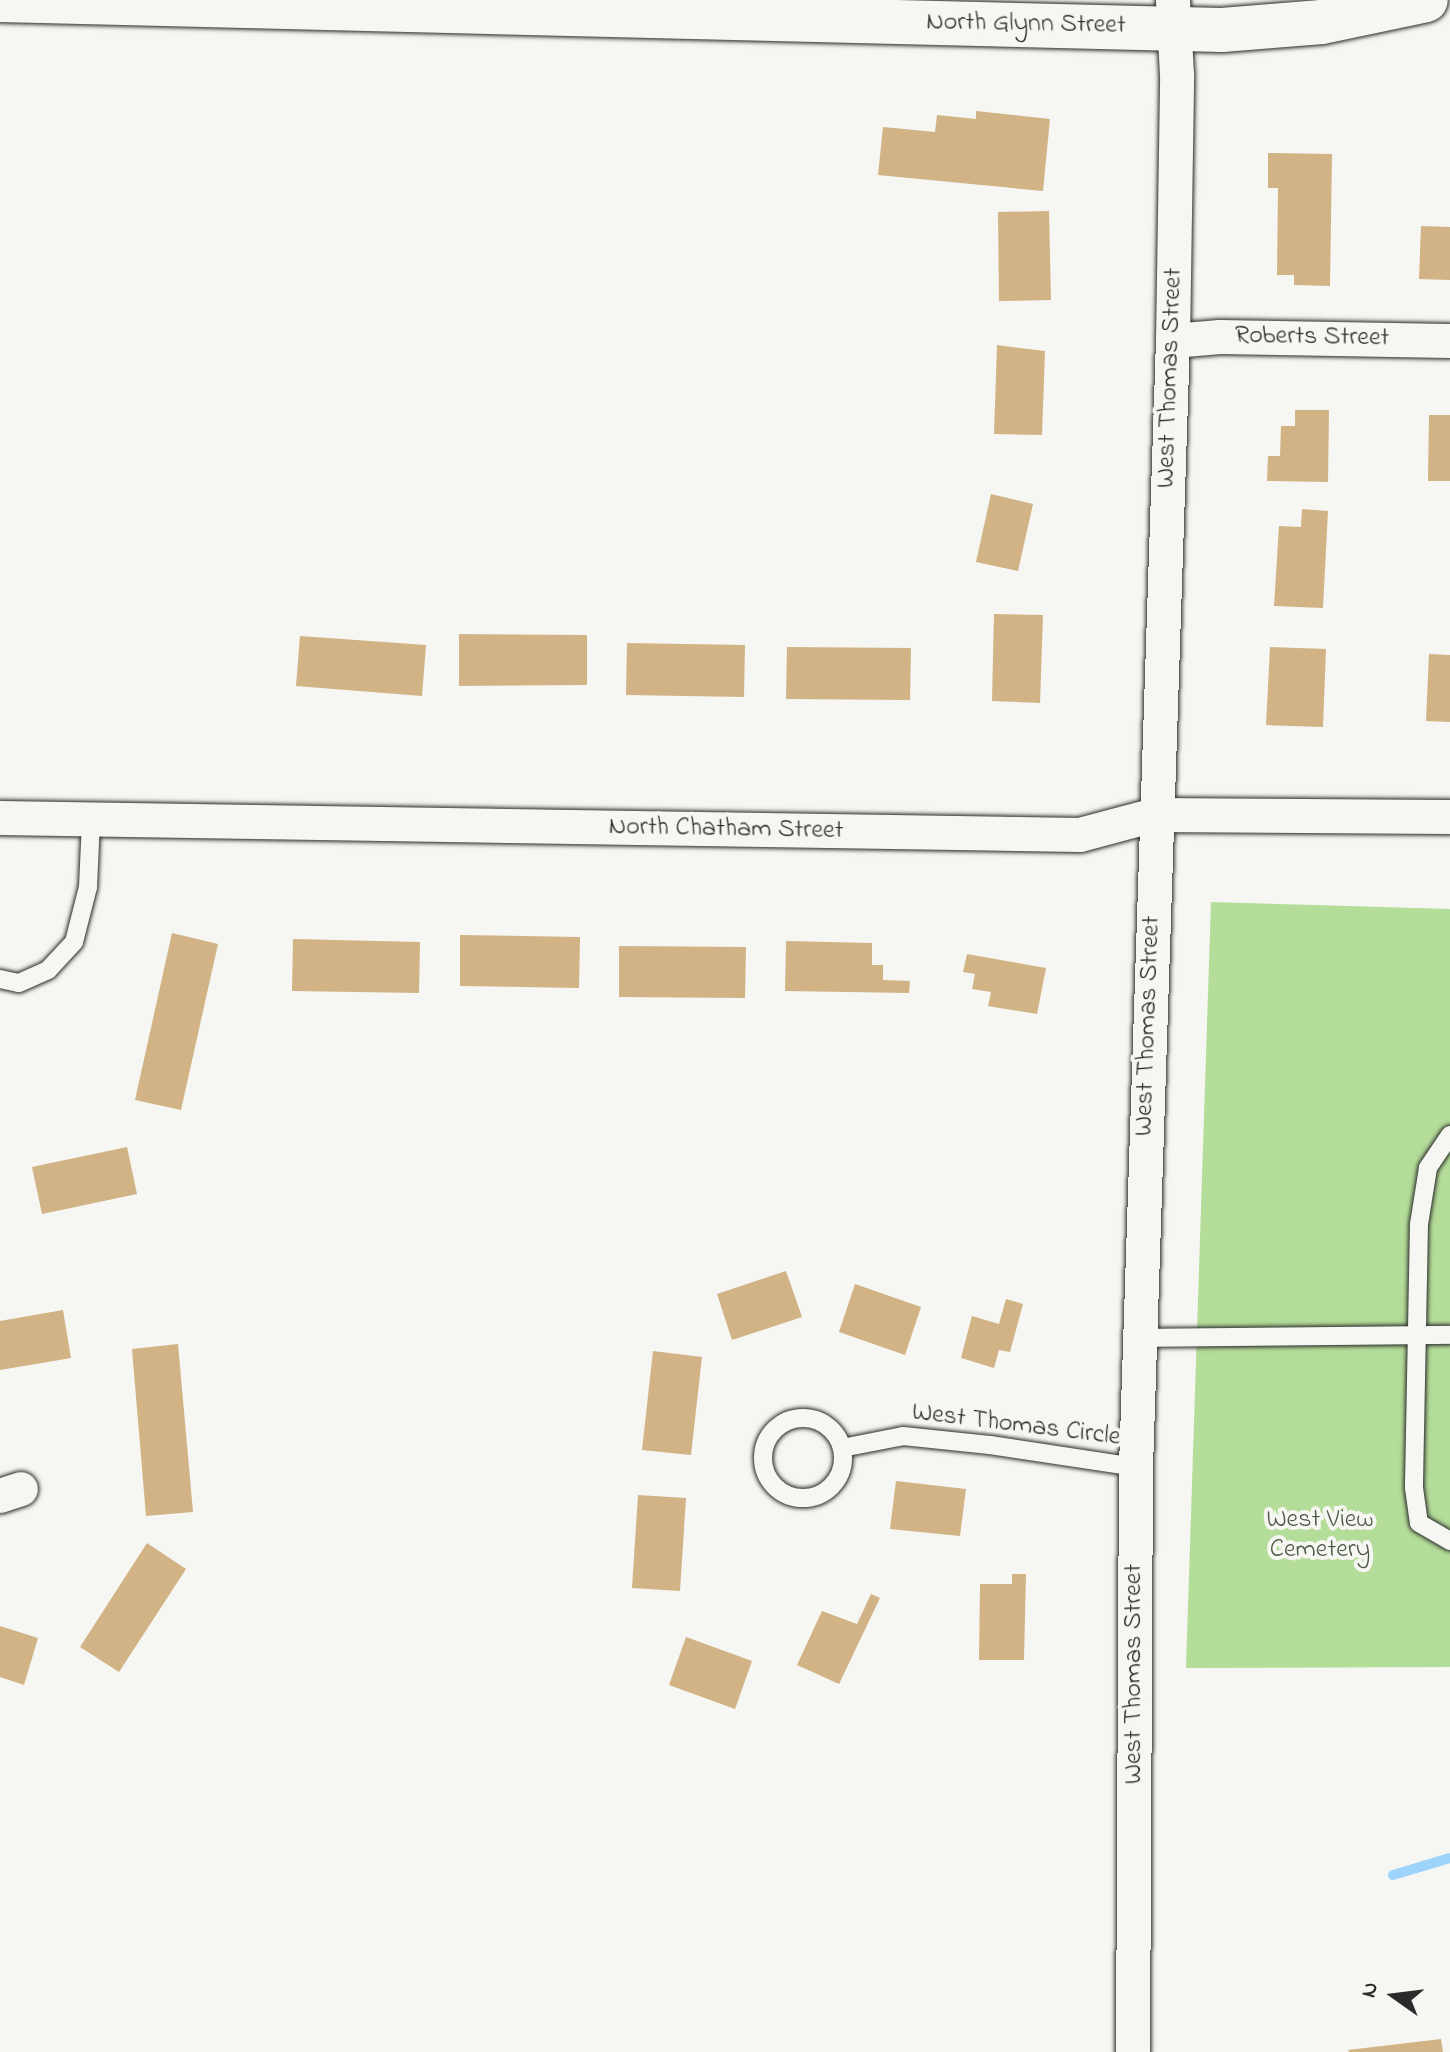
<!DOCTYPE html>
<style>
body{margin:0}
#map{position:relative;width:1450px;height:2052px;overflow:hidden;background:#f6f6f2;font-family:"Indie Flower",sans-serif}
div>[style]{position:absolute}
[style*='--x']{left:calc(var(--x)*1px);top:calc(var(--y)*1px);width:calc(var(--w)*1px);rotate:calc(var(--a)*1deg)}
.green>*{inset:0;background:#b4dd99}
.stream>*{height:10px;margin:-5px;padding:0 5px;transform-origin:5px;border-radius:5px;background:#9dd4fc}
.building>*{inset:0;background:#d1b385}
.roads{filter:drop-shadow(0 0 2px #2b2b2b) drop-shadow(0 0 2px #2b2b2b)}
.service>*{height:18px;margin:-9px;padding:0 9px;transform-origin:9px;border-radius:9px;background:#f6f6f2}
.service>.ring{margin:-9px;padding:0;box-sizing:content-box;background:none;border:18px solid #f6f6f2;border-radius:50%}
.minor>*{height:34px;margin:-17px;padding:0 17px;transform-origin:17px;border-radius:17px;background:#f6f6f2}
.primary>*{height:44px;margin:-22px;padding:0 22px;transform-origin:22px;border-radius:22px;background:#f6f6f2}
span{translate:-50% -50%;white-space:nowrap;text-align:center;line-height:1.15;-webkit-text-stroke:8px #f6f6f2;paint-order:stroke}
.street-label{font-size:26px;color:#2b2b2b}
.park-label{font-size:26px;color:#4d5846}
.north{position:absolute;left:1354px;top:1956px;width:80px;height:80px;-webkit-text-stroke:6px #f6f6f2;paint-order:stroke;rotate:284deg;font-size:22px;font-weight:700;line-height:32px;text-align:center;color:#2b2b2b}
.north::after{content:'';display:block;margin:auto;width:28px;height:36px;background:#2b2b2b;clip-path:polygon(50% 0,100% 100%,50% 72%,0 100%)}
</style>
<div id="map">
<div class="green">
<div style="clip-path:polygon(1211px 902px,1450px 909px,1450px 1667px,1186px 1668px)"></div>
</div>
<div class="stream">
<div style="--x:1393;--y:1875;--w:59;--a:-16.6"></div>
</div>
<div class="building">
<div style="clip-path:polygon(976px 111px,1050px 119px,1043px 191px,878px 175px,883px 127px,935px 132px,937px 115px,976px 119px)"></div>
<div style="clip-path:polygon(1268px 153px,1332px 154px,1330px 286px,1294px 285px,1294px 275px,1277px 275px,1278px 188px,1268px 188px)"></div>
<div style="clip-path:polygon(1049px 211px,1051px 300px,999px 301px,998px 212px)"></div>
<div style="clip-path:polygon(1421px 226px,1450px 227px,1450px 280px,1419px 279px)"></div>
<div style="clip-path:polygon(997px 345px,1045px 351px,1042px 435px,994px 434px)"></div>
<div style="clip-path:polygon(1295px 410px,1329px 410px,1328px 482px,1267px 481px,1268px 456px,1280px 456px,1281px 426px,1295px 426px)"></div>
<div style="clip-path:polygon(1429px 415px,1450px 415px,1450px 481px,1428px 481px)"></div>
<div style="clip-path:polygon(991px 494px,1033px 504px,1018px 571px,976px 562px)"></div>
<div style="clip-path:polygon(1302px 509px,1328px 511px,1323px 608px,1274px 606px,1279px 526px,1301px 527px)"></div>
<div style="clip-path:polygon(994px 614px,1043px 615px,1040px 703px,992px 701px)"></div>
<div style="clip-path:polygon(459px 634px,587px 635px,587px 685px,459px 686px)"></div>
<div style="clip-path:polygon(300px 636px,426px 645px,422px 696px,296px 686px)"></div>
<div style="clip-path:polygon(627px 643px,745px 645px,744px 697px,626px 695px)"></div>
<div style="clip-path:polygon(787px 647px,911px 648px,910px 700px,786px 699px)"></div>
<div style="clip-path:polygon(1270px 647px,1326px 649px,1323px 727px,1266px 725px)"></div>
<div style="clip-path:polygon(1429px 654px,1450px 655px,1450px 722px,1426px 721px)"></div>
<div style="clip-path:polygon(172px 933px,218px 944px,181px 1110px,135px 1100px)"></div>
<div style="clip-path:polygon(460px 935px,580px 937px,579px 988px,460px 986px)"></div>
<div style="clip-path:polygon(293px 939px,420px 942px,419px 993px,292px 991px)"></div>
<div style="clip-path:polygon(786px 941px,872px 943px,872px 965px,883px 965px,883px 980px,910px 981px,909px 993px,785px 991px)"></div>
<div style="clip-path:polygon(619px 946px,746px 947px,745px 998px,619px 997px)"></div>
<div style="clip-path:polygon(967px 954px,1046px 968px,1037px 1014px,988px 1006px,991px 992px,972px 989px,975px 974px,963px 972px)"></div>
<div style="clip-path:polygon(127px 1147px,137px 1194px,42px 1214px,32px 1167px)"></div>
<div style="clip-path:polygon(786px 1271px,802px 1317px,732px 1340px,717px 1294px)"></div>
<div style="clip-path:polygon(855px 1284px,921px 1307px,905px 1355px,839px 1332px)"></div>
<div style="clip-path:polygon(1006px 1299px,1023px 1304px,1010px 1352px,999px 1350px,994px 1368px,961px 1358px,972px 1316px,999px 1324px)"></div>
<div style="clip-path:polygon(63px 1310px,71px 1358px,0 1370px,0 1321px)"></div>
<div style="clip-path:polygon(178px 1344px,193px 1512px,146px 1516px,132px 1349px)"></div>
<div style="clip-path:polygon(653px 1351px,702px 1357px,691px 1455px,642px 1450px)"></div>
<div style="clip-path:polygon(896px 1481px,966px 1489px,960px 1536px,890px 1529px)"></div>
<div style="clip-path:polygon(638px 1495px,686px 1498px,680px 1591px,632px 1588px)"></div>
<div style="clip-path:polygon(147px 1543px,186px 1569px,119px 1672px,80px 1647px)"></div>
<div style="clip-path:polygon(1012px 1574px,1026px 1574px,1024px 1660px,979px 1660px,980px 1584px,1012px 1584px)"></div>
<div style="clip-path:polygon(871px 1594px,880px 1598px,839px 1684px,797px 1665px,822px 1611px,857px 1624px)"></div>
<div style="clip-path:polygon(0 1626px,38px 1638px,24px 1685px,0 1677px)"></div>
<div style="clip-path:polygon(686px 1637px,752px 1661px,735px 1709px,669px 1685px)"></div>
<div style="clip-path:polygon(1441px 2039px,1443px 2052px,1349px 2052px,1348px 2050px)"></div>
</div>
<div class="roads">
<div class="service">
<div style="--x:0;--y:979;--w:19;--a:12"></div>
<div style="--x:19;--y:983;--w:32;--a:-24"></div>
<div style="--x:48;--y:970;--w:38;--a:-47"></div>
<div style="--x:74;--y:942;--w:57;--a:-75.7"></div>
<div style="--x:88;--y:887;--w:67;--a:-87.4"></div>
<div style="--x:1450;--y:1135;--w:40;--a:124"></div>
<div style="--x:1428;--y:1168;--w:57;--a:99.1"></div>
<div style="--x:1419;--y:1224;--w:264;--a:91.1"></div>
<div style="--x:1414;--y:1488;--w:35;--a:82"></div>
<div style="--x:1419;--y:1523;--w:36;--a:30"></div>
<div style="--x:1140;--y:1338;--w:310;--a:-0.6"></div>
<div class="ring" style="left:763px;top:1418px;width:62px;height:62px"></div>
<div style="--x:842;--y:1448;--w:62;--a:-11.1"></div>
<div style="--x:903;--y:1436;--w:87;--a:5.9"></div>
<div style="--x:990;--y:1445;--w:148;--a:8.6"></div>
</div>
<div class="minor">
<div style="--x:1173;--y:341;--w:47;--a:-4.9"></div>
<div style="--x:1220;--y:337;--w:230;--a:1"></div>
<div style="--x:0;--y:818;--w:1080;--a:0.9"></div>
<div style="--x:1080;--y:835;--w:78;--a:-14.9"></div>
<div style="--x:1155;--y:815;--w:295;--a:0.4"></div>
<div style="--x:0;--y:1496;--w:22;--a:-18"></div>
<div style="--x:1133;--y:2052;--w:585;--a:-89.71"></div>
<div style="--x:1136;--y:1467;--w:1127;--a:-88.12"></div>
<div style="--x:1173;--y:341;--w:266;--a:-89.1"></div>
<div style="--x:1177;--y:75;--w:75;--a:-93.1"></div>
</div>
<div class="primary">
<div style="--x:0;--y:0;--w:1222;--a:1.41"></div>
<div style="--x:1222;--y:30;--w:100;--a:-4.6"></div>
<div style="--x:1322;--y:22;--w:106;--a:-11.9"></div>
</div>
</div>
<div class="street-label">
<span style="left:1026px;top:25px;rotate:1deg">North Glynn Street</span>
<span style="left:1312px;top:338px;rotate:1deg">Roberts Street</span>
<span style="left:1171px;top:378px;rotate:-88deg">West Thomas Street</span>
<span style="left:726px;top:830px;rotate:1deg">North Chatham Street</span>
<span style="left:1149px;top:1026px;rotate:-88deg">West Thomas Street</span>
<span style="left:1016px;top:1426px;rotate:7deg">West Thomas Circle</span>
<span style="left:1135px;top:1674px;rotate:-90deg">West Thomas Street</span>
</div>
<div class="park-label">
<span style="left:1320px;top:1536px">West View<br>Cemetery</span>
</div>
<div class="north">N</div>
</div>
